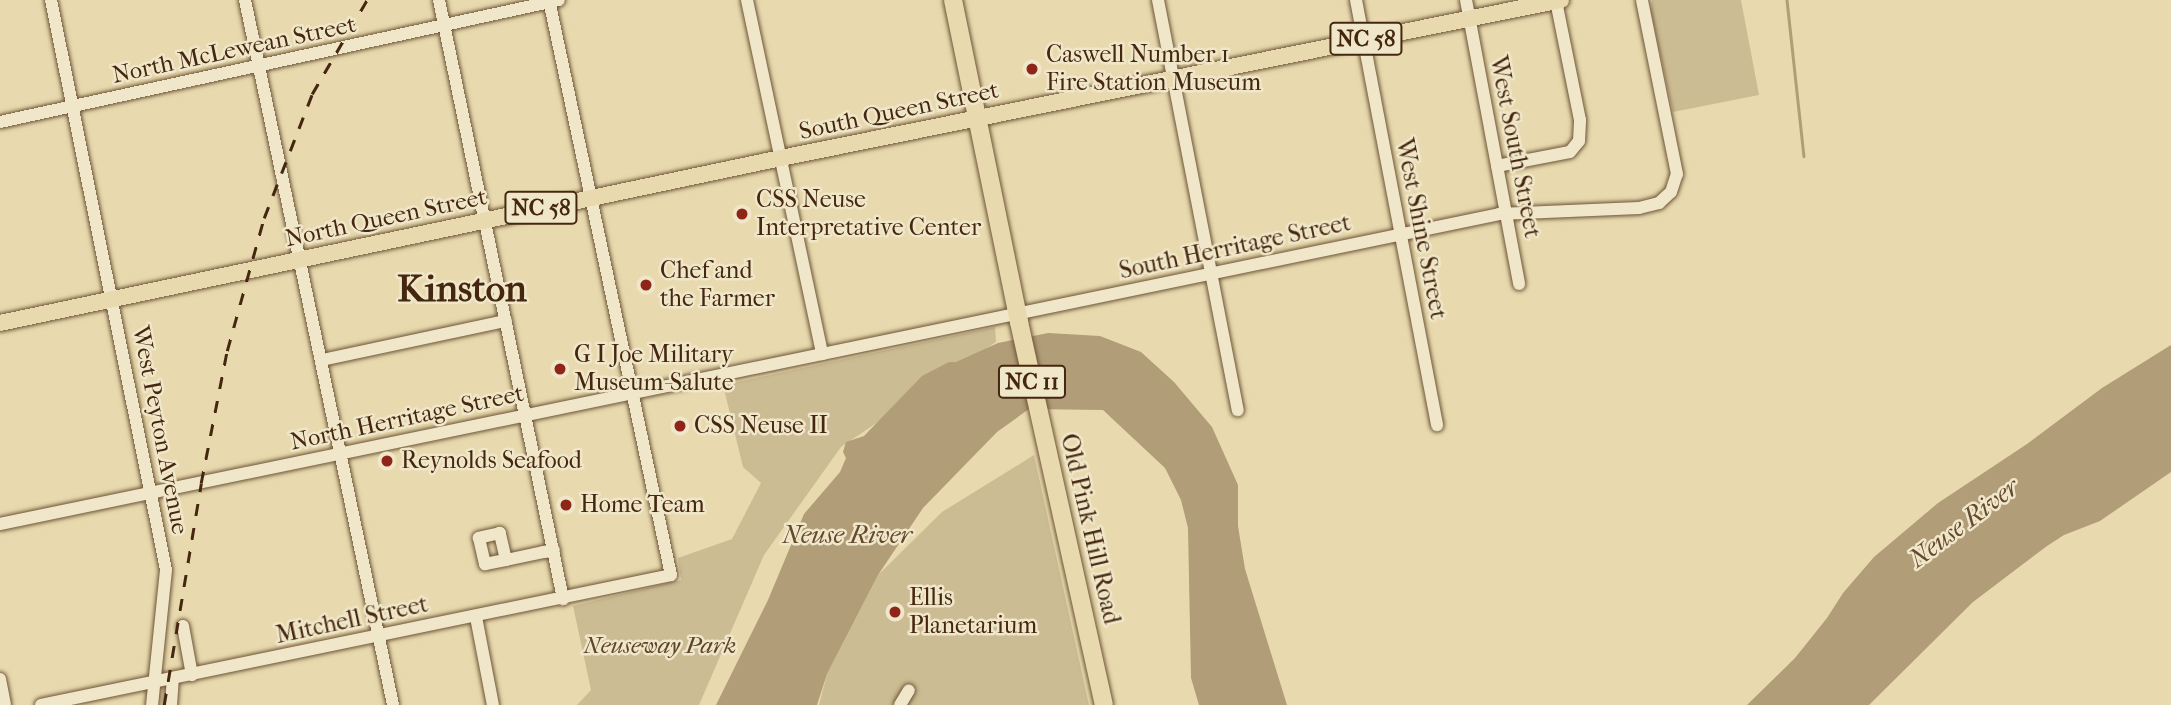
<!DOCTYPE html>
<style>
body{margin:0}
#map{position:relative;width:2171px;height:705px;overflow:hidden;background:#e8daae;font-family:"IM FELL French Canon",serif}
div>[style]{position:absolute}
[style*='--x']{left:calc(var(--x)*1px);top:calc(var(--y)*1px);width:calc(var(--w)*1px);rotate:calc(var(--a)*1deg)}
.green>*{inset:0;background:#ccbc93}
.water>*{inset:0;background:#b19d78}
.stream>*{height:2.5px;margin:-1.25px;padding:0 1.25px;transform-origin:1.25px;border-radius:1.25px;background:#b19d78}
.roads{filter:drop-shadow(0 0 2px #6e5437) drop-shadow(0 0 2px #6e5437)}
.minor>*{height:12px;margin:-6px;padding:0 6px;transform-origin:6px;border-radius:6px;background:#f0e7ca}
.major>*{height:16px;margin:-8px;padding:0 8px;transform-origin:8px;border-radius:8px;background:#e8daae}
.highway>*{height:18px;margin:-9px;padding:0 9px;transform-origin:9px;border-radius:9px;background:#e8daae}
.rail>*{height:2.5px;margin-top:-1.25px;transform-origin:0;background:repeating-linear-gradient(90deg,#45270f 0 12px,transparent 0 24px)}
.dots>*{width:19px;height:19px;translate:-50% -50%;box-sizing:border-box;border:4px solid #f0e7ca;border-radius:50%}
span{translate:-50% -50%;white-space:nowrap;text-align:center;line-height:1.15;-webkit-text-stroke:5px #f0e7ca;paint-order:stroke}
.shield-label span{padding:2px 5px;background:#f0e7ca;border:2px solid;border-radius:5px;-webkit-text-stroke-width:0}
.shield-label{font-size:23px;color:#45270f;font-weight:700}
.street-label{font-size:24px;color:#45270f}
.poi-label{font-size:24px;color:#45270f}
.left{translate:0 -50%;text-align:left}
.park-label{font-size:24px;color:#604529;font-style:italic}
.water-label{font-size:26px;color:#654a2e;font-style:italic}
.town-label{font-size:38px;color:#45270f;font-weight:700}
</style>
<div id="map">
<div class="green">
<div style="clip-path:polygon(1652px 0,1741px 0,1759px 95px,1673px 112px,1651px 11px)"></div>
<div style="clip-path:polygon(995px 327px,996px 342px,841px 447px,764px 555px,699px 705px,577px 705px,591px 690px,573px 606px,681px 580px,678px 558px,732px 539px,761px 483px,743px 467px,723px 385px)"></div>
<div style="clip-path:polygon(1034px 455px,1089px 705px,819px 705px,827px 674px,878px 575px,942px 512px)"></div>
</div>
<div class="water">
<div style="clip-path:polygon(1048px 333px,1100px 336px,1141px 352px,1174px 382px,1212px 427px,1238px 485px,1238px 526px,1245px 569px,1287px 705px,1199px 705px,1191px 678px,1188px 528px,1181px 500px,1165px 468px,1103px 410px,1029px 409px,997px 432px,923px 508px,878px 575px,827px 674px,817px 705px,716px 705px,768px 600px,804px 514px,840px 472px,846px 458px,843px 452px,846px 442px,864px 436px,922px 376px,949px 362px,956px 362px,998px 343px)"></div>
<div style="clip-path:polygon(2171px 345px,2171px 472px,2100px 521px,2064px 535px,2047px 546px,1973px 602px,1869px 705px,1747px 705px,1795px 658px,1827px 618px,1843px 593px,1874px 557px,1938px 503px,2027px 444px,2102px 388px)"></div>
</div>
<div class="stream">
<div style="--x:1787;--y:0;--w:157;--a:83.8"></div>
</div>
<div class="roads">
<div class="minor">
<div style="--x:51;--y:0;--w:581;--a:78.59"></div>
<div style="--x:166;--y:570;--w:136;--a:95.9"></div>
<div style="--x:245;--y:0;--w:720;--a:78.14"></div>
<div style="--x:439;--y:0;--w:612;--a:78.3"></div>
<div style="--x:747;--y:0;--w:362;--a:78"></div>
<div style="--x:1158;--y:0;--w:418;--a:79"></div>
<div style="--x:1356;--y:0;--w:433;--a:79.2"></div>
<div style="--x:1466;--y:0;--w:289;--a:79.4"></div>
<div style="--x:0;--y:122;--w:572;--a:-12.31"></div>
<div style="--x:1497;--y:166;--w:74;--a:-10.9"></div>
<div style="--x:1570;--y:152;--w:14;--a:-51"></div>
<div style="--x:1579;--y:141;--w:21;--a:-87"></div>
<div style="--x:1580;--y:120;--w:121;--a:-101.4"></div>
<div style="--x:322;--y:360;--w:188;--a:-12"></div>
<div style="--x:0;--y:524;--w:1531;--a:-11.68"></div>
<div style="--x:1499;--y:214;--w:140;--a:-2.5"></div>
<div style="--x:1639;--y:208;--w:21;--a:-14"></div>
<div style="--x:1659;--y:203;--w:16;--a:-43"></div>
<div style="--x:1671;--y:192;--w:19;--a:-72"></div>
<div style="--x:1677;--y:174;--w:177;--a:-101.4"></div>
<div style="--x:506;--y:560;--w:28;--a:-103"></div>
<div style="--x:500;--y:533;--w:22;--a:167"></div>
<div style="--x:479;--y:538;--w:27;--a:77"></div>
<div style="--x:485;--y:564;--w:21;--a:-11"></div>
<div style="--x:506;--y:560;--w:39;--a:-12"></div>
<div style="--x:544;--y:552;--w:10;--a:-11"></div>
<div style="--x:476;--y:617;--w:90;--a:79.1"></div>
<div style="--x:183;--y:626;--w:50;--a:79.6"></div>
<div style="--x:0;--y:679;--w:26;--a:79"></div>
<div style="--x:41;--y:705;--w:643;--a:-11.66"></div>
<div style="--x:671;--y:575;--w:588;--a:-101.98"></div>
<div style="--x:171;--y:705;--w:26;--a:-86"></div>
<div style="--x:900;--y:705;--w:17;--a:-59"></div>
</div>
<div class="major">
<div style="--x:0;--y:323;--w:798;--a:-11.93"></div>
<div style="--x:781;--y:158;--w:796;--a:-11.45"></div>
</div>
<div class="highway">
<div style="--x:953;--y:0;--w:329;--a:78.4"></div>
<div style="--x:1019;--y:322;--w:392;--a:77.5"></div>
</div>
</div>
<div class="rail">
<div style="--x:164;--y:705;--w:225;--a:-80.5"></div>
<div style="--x:201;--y:483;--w:135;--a:-78.9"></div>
<div style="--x:227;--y:351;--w:138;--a:-74.5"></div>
<div style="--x:264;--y:218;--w:133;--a:-68.8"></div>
<div style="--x:312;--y:94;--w:109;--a:-59.7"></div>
</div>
<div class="dots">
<div style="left:1032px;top:69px;background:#8f2418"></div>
<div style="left:742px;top:214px;background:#8f2418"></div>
<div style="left:646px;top:285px;background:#8f2418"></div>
<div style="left:560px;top:369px;background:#8f2418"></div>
<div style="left:680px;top:426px;background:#8f2418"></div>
<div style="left:387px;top:461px;background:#8f2418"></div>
<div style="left:566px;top:505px;background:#8f2418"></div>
<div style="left:895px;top:612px;background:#8f2418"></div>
</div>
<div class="shield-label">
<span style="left:1366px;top:39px">NC 58</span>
<span style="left:541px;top:208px">NC 58</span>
<span style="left:1032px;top:382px">NC 11</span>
</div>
<div class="street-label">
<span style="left:234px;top:50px;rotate:-12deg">North McLewean Street</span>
<span style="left:899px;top:111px;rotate:-12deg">South Queen Street</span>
<span style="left:1515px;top:147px;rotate:79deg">West South Street</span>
<span style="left:386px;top:218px;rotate:-12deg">North Queen Street</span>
<span style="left:1421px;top:229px;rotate:79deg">West Shine Street</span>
<span style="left:1235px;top:247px;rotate:-12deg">South Herritage Street</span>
<span style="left:407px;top:418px;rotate:-12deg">North Herritage Street</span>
<span style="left:160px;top:430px;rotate:79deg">West Peyton Avenue</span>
<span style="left:1090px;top:529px;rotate:77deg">Old Pink Hill Road</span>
<span style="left:352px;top:620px;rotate:-12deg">Mitchell Street</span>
</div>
<div class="poi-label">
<span class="left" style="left:1046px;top:69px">Caswell Number 1<br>Fire Station Museum</span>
<span class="left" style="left:756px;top:214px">CSS Neuse<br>Interpretative Center</span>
<span class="left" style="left:660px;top:285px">Chef and<br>the Farmer</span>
<span class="left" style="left:574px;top:369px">G I Joe Military<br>Museum-Salute</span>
<span class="left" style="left:694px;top:426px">CSS Neuse II</span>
<span class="left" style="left:401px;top:461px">Reynolds Seafood</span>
<span class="left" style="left:580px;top:505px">Home Team</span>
<span class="left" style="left:909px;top:612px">Ellis<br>Planetarium</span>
</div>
<div class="park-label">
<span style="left:660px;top:646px">Neuseway Park</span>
</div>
<div class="water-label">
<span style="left:1964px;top:523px;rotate:-37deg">Neuse River</span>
<span style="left:847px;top:535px">Neuse River</span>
</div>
<div class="town-label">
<span style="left:462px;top:289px">Kinston</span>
</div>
</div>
